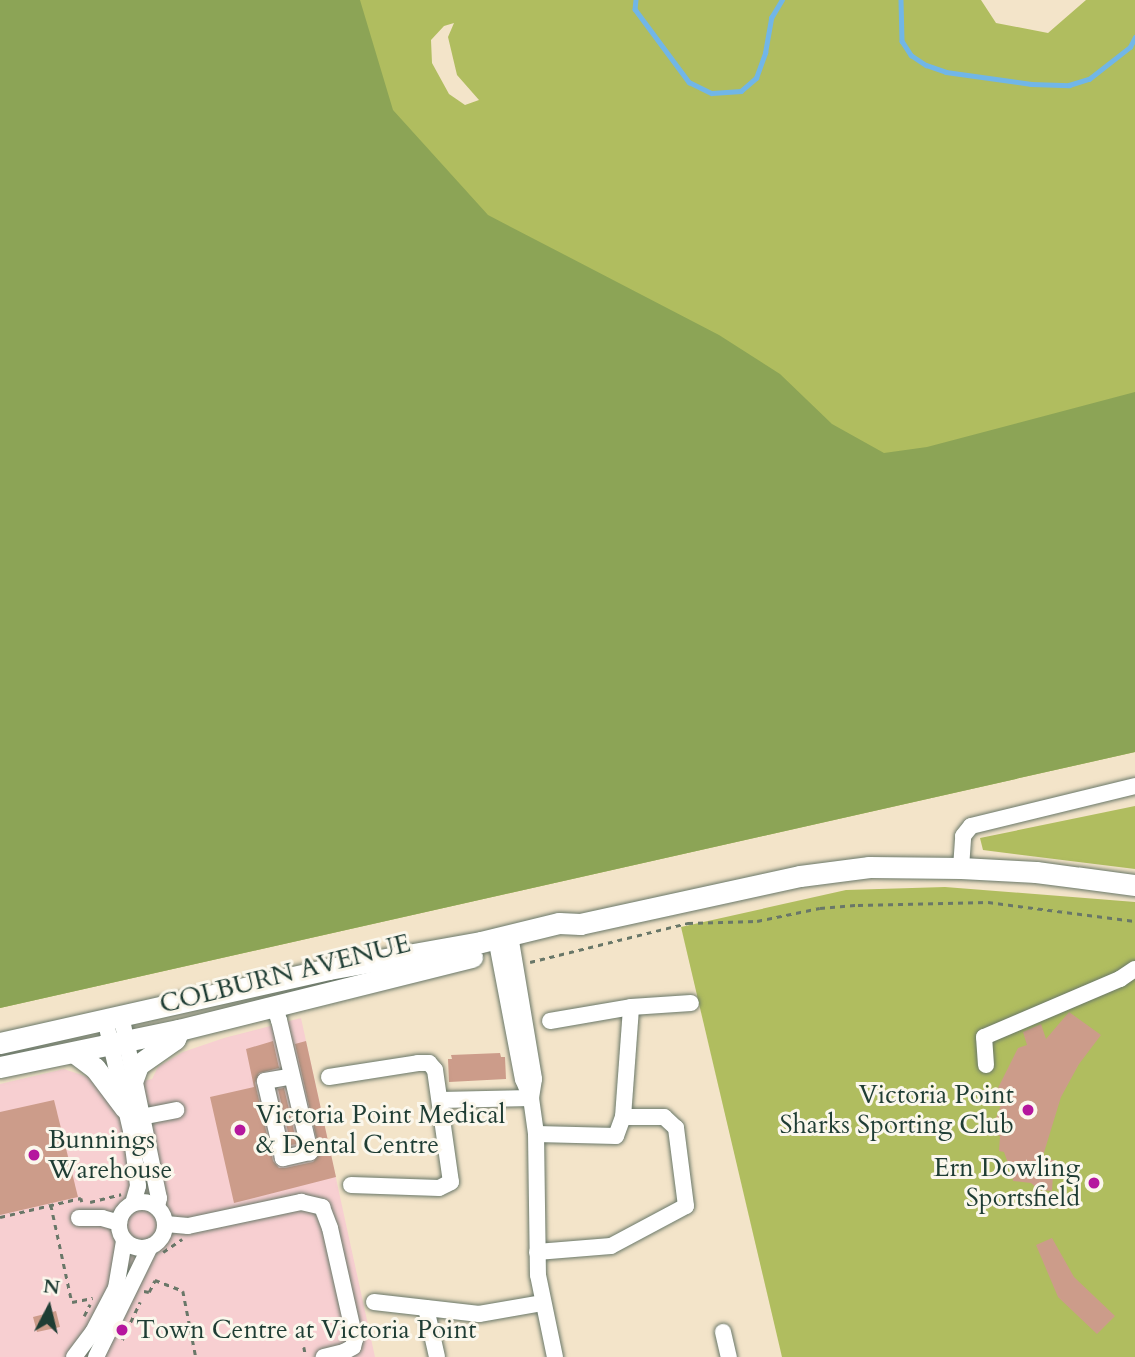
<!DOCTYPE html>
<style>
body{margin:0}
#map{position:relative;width:1135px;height:1357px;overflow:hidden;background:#f3e4c9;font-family:Cardo,serif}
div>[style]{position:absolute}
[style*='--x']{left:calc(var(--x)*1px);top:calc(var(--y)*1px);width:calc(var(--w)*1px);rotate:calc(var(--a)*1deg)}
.built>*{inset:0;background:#f7cfd1}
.green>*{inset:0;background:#b0bd5f}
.forest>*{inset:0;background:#8ca456}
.stream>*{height:4.5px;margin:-2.25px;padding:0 2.25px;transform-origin:2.25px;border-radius:2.25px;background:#71b6e7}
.building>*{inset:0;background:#cc9c8a}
.path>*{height:2.5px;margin-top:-1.25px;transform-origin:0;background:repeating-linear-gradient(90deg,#697768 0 5px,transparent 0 10px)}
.roads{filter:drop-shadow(0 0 2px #697768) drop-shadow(0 0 2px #697768)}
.minor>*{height:16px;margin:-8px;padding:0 8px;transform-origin:8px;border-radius:8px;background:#fff}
.minor>.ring{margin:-8px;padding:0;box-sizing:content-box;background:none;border:16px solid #fff;border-radius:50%}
.major>*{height:21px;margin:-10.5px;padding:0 10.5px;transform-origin:10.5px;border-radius:10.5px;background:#fff}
.dots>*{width:19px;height:19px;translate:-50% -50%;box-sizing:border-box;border:4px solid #fbf7ec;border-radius:50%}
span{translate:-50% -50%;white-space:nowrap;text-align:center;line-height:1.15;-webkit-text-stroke:6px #fbf7ec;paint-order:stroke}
.street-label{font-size:26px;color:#1f3d34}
.poi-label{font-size:26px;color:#1f3d34}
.right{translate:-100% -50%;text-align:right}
.left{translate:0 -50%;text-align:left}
.north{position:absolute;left:14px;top:1273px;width:70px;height:70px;-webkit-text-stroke:5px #fbf7ec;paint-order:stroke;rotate:7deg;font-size:19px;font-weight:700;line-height:28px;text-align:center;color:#1f3d34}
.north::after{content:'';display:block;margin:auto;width:24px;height:32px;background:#1f3d34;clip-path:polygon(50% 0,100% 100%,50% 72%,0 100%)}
</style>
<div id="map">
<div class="built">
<div style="clip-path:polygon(301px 1018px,375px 1357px,0 1357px,0 1084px,64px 1069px,88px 1077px,99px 1091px,152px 1079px,158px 1067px,183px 1052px,224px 1038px)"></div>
</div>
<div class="green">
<div style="clip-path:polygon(evenodd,0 0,981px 0,996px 23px,1048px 33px,1086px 0,1135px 0,1135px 752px,0 1008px,0 0,454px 23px,448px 37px,457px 75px,479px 100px,465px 105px,449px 94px,432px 63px,431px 40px,444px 26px,454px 23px)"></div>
<div style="clip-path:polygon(1135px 806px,1135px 869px,983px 850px,980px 838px)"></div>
<div style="clip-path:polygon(945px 887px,1135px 902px,1135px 1357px,782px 1357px,681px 927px,846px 890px)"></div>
</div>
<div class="forest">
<div style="clip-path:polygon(0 0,360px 0,393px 110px,488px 215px,719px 335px,780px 374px,832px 424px,884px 453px,927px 447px,1135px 392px,1135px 752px,0 1008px)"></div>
</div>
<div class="stream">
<div style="--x:636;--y:0;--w:9;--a:96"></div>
<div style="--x:635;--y:9;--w:91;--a:53.5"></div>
<div style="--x:689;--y:82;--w:25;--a:26"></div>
<div style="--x:712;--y:93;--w:29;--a:-4"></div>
<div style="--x:741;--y:91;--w:20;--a:-41"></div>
<div style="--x:756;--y:78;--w:27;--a:-70"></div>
<div style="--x:765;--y:53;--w:36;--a:-80"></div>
<div style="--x:771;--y:18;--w:21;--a:-59"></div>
<div style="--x:901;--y:0;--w:41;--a:88.6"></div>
<div style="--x:902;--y:41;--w:17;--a:57"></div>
<div style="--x:911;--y:55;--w:18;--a:34"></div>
<div style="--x:926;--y:65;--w:21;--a:19"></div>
<div style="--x:946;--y:72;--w:86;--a:8"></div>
<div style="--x:1031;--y:84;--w:38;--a:2"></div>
<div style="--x:1069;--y:85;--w:21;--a:-17"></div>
<div style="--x:1089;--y:79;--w:52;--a:-38"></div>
<div style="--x:1130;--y:47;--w:11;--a:-63"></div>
</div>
<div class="building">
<div style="clip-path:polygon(1069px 1012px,1101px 1035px,1079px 1064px,1061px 1097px,1042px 1159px,1054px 1160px,1052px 1191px,1039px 1190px,1031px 1183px,1013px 1181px,1014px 1163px,1008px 1163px,1004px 1152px,999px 1151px,1000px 1136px,991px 1132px,1002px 1102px,993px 1098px,1018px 1048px,1027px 1045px,1023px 1032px,1041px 1024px,1046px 1039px)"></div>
<div style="clip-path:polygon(273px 1041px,279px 1068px,259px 1073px,255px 1083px,273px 1161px,279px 1168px,285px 1168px,313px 1162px,320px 1154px,295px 1044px,306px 1041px,336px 1177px,234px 1203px,210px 1097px,254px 1087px,246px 1049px)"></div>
<div style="clip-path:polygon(500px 1053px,501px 1057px,505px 1057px,506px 1079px,449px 1082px,448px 1059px,452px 1059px,451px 1055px)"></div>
<div style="clip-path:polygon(284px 1088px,297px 1144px,291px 1145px,278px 1089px)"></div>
<div style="clip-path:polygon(54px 1100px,78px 1197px,0 1215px,0 1112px)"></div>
<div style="clip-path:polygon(1052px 1238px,1074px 1277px,1115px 1316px,1097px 1334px,1058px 1297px,1036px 1245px)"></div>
<div style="clip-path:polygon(56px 1311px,60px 1327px,37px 1332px,33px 1317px)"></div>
</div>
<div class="path">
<div style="--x:530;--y:962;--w:163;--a:-13.9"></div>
<div style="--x:688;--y:923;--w:69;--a:-1.7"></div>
<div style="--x:757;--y:921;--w:64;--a:-11.7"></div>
<div style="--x:820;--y:908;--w:38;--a:-5"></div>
<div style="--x:858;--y:905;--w:130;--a:-1.3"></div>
<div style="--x:988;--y:902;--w:148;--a:7.4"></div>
<div style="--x:90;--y:1202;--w:32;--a:-14"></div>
<div style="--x:51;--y:1205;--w:99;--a:77.8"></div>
<div style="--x:72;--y:1302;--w:21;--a:-11"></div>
<div style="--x:0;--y:1217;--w:83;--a:-13.2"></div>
<div style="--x:81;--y:1198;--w:4;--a:76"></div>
<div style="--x:163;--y:1252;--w:23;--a:-34"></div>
<div style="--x:144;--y:1291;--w:5;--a:11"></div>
<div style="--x:149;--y:1292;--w:13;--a:-63"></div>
<div style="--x:155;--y:1280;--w:30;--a:21"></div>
<div style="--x:183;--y:1291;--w:67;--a:78.9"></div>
<div style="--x:84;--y:1316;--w:13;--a:-63"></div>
<div style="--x:122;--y:1340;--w:42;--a:-64.7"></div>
<div style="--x:304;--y:1347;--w:10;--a:79"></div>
</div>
<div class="roads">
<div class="minor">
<div style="--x:961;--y:868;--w:32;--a:-86"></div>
<div style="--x:963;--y:836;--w:13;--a:-51"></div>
<div style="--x:971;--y:826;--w:169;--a:-13.7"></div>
<div style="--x:510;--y:935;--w:146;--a:80.5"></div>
<div style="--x:534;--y:1079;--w:19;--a:99"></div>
<div style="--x:531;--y:1098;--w:36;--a:82"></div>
<div style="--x:536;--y:1134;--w:141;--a:89.2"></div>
<div style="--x:538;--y:1275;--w:84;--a:78.3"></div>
<div style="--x:496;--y:938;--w:144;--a:79.2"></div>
<div style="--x:523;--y:1079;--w:21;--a:67"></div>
<div style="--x:274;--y:1005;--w:16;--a:72"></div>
<div style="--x:279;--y:1020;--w:136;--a:76.8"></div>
<div style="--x:310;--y:1152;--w:28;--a:167"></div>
<div style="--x:283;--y:1158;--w:79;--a:-103.2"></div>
<div style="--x:265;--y:1081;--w:27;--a:-10"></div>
<div style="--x:121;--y:1015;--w:187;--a:78.3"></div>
<div style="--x:159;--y:1198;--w:9;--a:103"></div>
<div style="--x:105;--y:1019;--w:115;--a:76.9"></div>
<div style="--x:131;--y:1131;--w:55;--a:82.7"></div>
<div style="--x:138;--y:1186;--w:18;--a:106"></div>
<div style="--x:550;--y:1021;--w:82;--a:-9.8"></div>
<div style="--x:631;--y:1007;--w:60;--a:-3.8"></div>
<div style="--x:986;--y:1065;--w:28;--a:-94"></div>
<div style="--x:984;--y:1037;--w:148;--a:-23.1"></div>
<div style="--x:1120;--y:979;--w:18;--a:-34"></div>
<div style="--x:329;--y:1077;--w:90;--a:-8.9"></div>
<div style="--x:418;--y:1063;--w:11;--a:0"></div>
<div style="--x:429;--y:1063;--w:9;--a:49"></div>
<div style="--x:435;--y:1070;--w:113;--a:81.9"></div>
<div style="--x:451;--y:1182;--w:13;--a:153"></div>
<div style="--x:439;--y:1188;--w:88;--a:-178"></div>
<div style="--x:440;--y:1100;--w:91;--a:-1.3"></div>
<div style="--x:141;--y:1117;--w:36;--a:-11"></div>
<div style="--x:536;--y:1134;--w:80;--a:1.4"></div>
<div style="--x:616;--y:1136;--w:20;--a:-70"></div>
<div style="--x:623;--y:1117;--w:110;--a:-85.8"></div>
<div class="ring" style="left:119px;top:1202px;width:30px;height:30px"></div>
<div style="--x:79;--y:1218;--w:23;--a:0"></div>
<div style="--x:102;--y:1218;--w:18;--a:16"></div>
<div style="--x:166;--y:1224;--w:22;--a:5"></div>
<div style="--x:188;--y:1226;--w:116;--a:-12"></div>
<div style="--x:301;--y:1202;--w:22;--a:13"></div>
<div style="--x:322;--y:1207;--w:22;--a:69"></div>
<div style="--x:330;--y:1228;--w:114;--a:77.3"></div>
<div style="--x:355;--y:1339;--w:8;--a:104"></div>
<div style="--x:353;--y:1347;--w:10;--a:151"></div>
<div style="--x:344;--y:1352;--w:21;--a:166"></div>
<div style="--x:537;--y:1252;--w:74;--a:-4.6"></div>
<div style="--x:611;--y:1246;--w:85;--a:-28.1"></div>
<div style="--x:686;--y:1206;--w:79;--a:-97.3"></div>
<div style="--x:676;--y:1128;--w:16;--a:-137"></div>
<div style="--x:664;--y:1117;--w:41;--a:180"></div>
<div style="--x:374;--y:1302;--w:106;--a:6.5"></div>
<div style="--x:479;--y:1314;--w:65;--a:-9.8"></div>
<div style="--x:426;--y:1308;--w:50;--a:77.3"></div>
<div style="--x:723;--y:1332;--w:26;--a:77"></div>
<div style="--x:74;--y:1357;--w:31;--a:-53"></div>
<div style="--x:93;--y:1332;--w:50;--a:-62.4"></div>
<div style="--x:116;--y:1288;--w:48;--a:-80.3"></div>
<div style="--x:96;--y:1357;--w:123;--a:-63.9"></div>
</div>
<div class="major">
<div style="--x:0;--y:1043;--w:337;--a:-12.7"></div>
<div style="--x:329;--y:969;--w:154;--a:-10.1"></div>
<div style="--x:481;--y:942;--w:80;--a:-13.7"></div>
<div style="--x:559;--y:923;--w:21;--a:3"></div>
<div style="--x:580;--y:924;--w:225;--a:-12.3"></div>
<div style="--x:800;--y:876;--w:70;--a:-7.4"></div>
<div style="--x:869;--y:867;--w:92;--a:0.6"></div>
<div style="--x:961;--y:868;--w:75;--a:3.1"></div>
<div style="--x:1036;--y:872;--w:100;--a:7.5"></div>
<div style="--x:75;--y:1053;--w:25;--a:37"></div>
<div style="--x:95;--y:1068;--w:50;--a:53.1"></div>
<div style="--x:0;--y:1067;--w:183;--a:-11.7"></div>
<div style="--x:179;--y:1030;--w:302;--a:-14"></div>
<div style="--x:133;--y:1079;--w:15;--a:-70"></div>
<div style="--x:138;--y:1065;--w:45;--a:-35.1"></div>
<div style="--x:175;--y:1039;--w:8;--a:-67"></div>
</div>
</div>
<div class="dots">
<div style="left:1028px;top:1110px;background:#b5179e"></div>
<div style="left:240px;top:1130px;background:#b5179e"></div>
<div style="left:34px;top:1155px;background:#b5179e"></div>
<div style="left:1094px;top:1183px;background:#b5179e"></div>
<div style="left:122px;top:1330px;background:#b5179e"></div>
</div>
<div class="street-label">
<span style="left:285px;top:974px;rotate:-14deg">COLBURN AVENUE</span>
</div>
<div class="poi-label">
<span class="right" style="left:1014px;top:1110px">Victoria Point<br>Sharks Sporting Club</span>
<span class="left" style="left:256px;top:1130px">Victoria Point Medical<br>&amp; Dental Centre</span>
<span class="left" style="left:48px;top:1155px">Bunnings<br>Warehouse</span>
<span class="right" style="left:1080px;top:1183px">Ern Dowling<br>Sportsfield</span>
<span class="left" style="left:136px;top:1330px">Town Centre at Victoria Point</span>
</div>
<div class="north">N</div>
</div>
